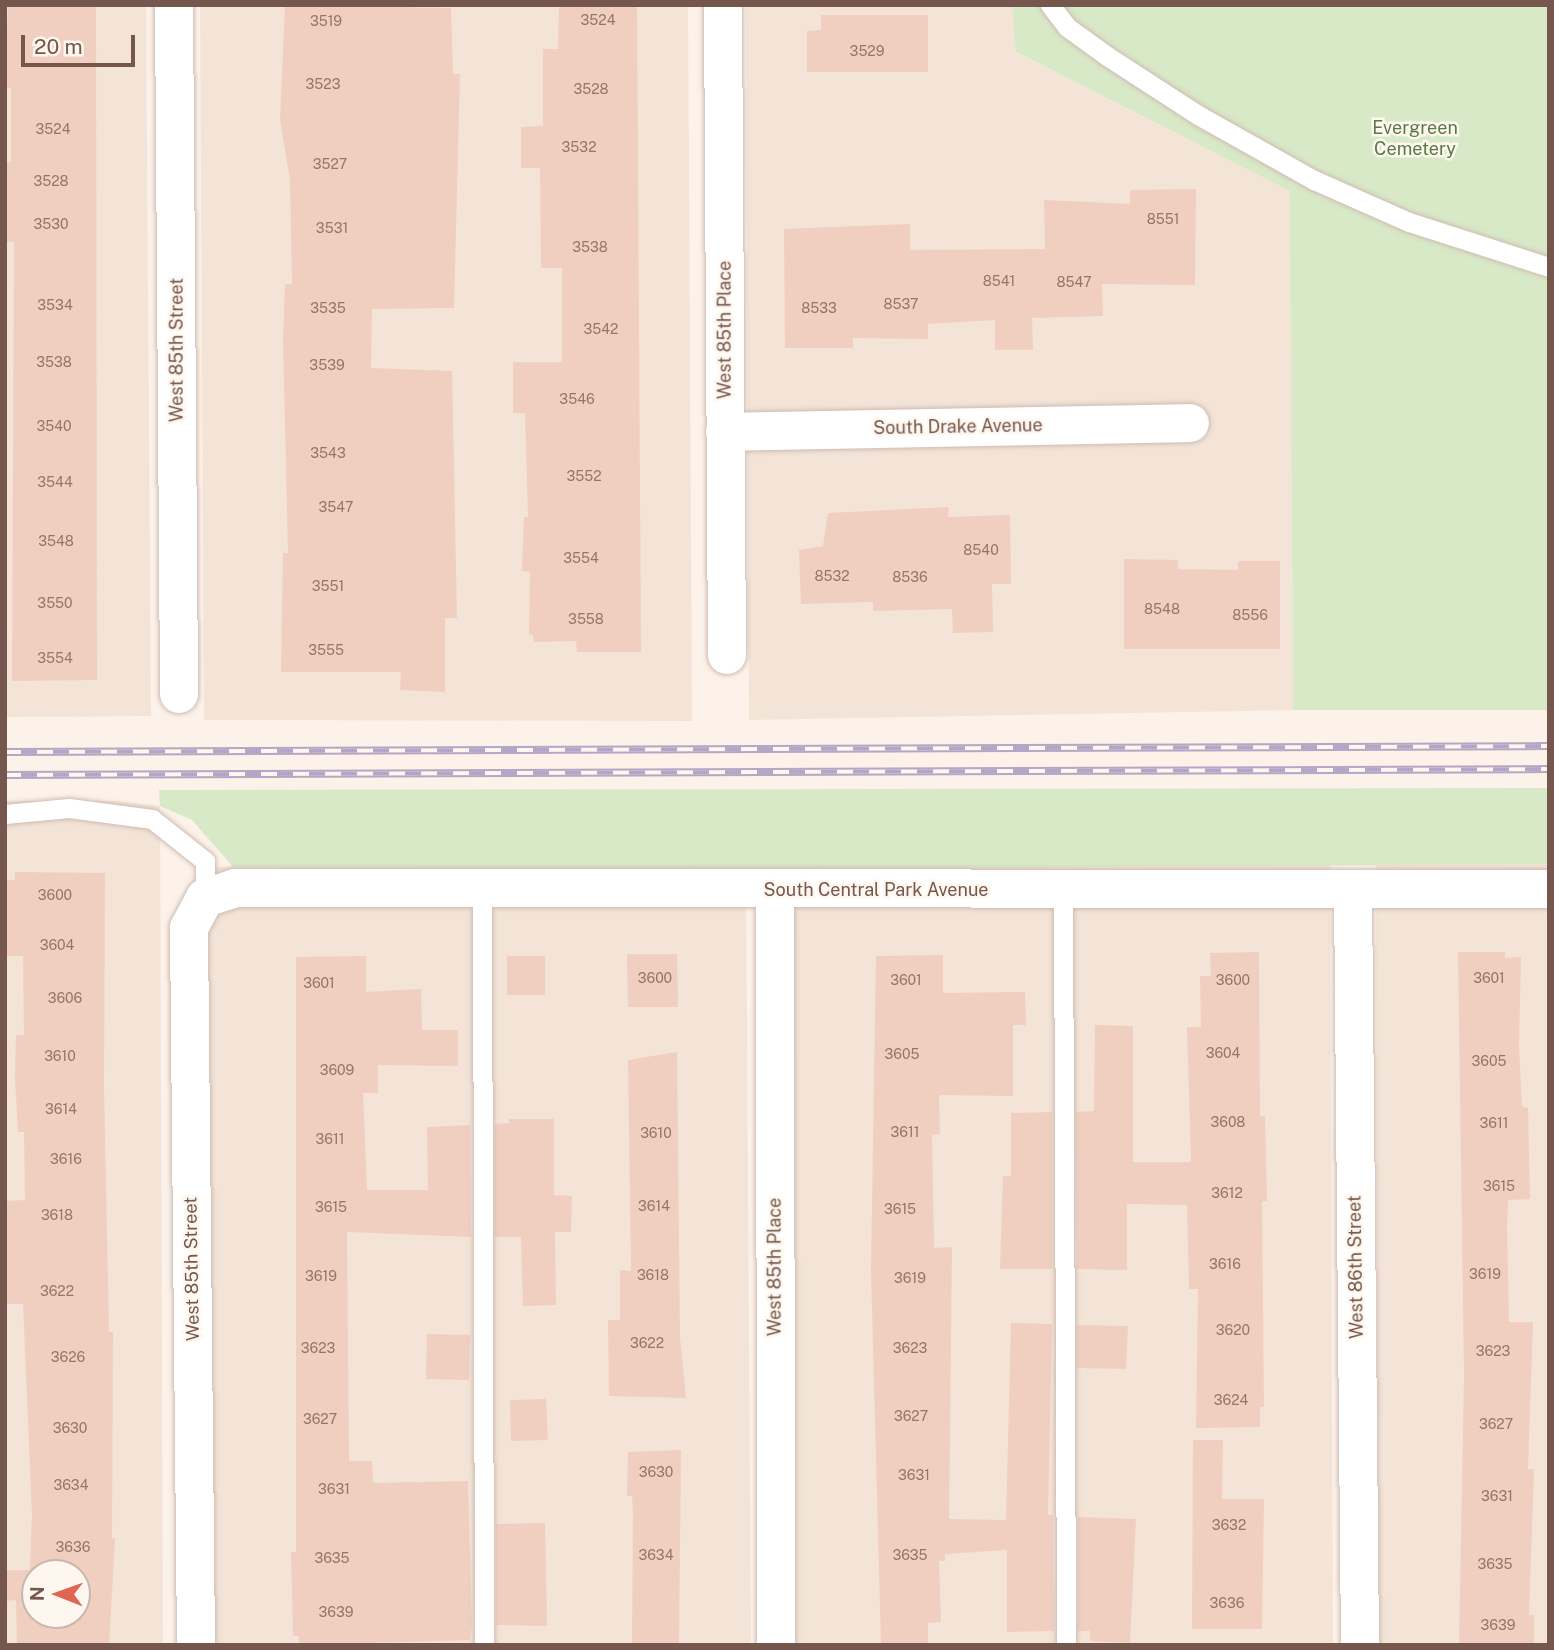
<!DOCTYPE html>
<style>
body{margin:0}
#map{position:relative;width:1554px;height:1650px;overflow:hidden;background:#fcf2e9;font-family:"Public Sans",sans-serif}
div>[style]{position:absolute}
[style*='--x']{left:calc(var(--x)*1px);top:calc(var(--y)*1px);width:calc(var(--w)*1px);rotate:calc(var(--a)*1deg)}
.residential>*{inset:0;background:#f3e4d7}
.green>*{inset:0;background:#d8e9c7}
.building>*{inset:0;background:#f0cfc1}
.roads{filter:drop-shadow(0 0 2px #cfbbb1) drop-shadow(0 0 2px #cfbbb1)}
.lane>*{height:19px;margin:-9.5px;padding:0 9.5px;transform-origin:9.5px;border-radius:9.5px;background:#fff}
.street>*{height:38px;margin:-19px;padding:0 19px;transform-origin:19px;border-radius:19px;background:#fff}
.rail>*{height:8px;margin-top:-4px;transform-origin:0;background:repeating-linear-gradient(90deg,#fef7ef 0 16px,#b4a6c6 0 32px);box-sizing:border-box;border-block:2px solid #b4a6c6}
span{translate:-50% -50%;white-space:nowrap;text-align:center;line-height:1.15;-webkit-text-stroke:5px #fef7ef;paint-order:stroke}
.number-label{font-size:14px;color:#94756a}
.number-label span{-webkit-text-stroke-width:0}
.park-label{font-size:18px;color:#5a7a45}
.street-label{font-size:18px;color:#75574d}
.frame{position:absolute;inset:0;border:7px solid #75574d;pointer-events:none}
.north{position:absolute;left:21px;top:1559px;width:70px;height:70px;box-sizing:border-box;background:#fef7ef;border:2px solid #c7b7ae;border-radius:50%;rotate:271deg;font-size:19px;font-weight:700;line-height:28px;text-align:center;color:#75574d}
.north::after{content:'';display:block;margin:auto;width:24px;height:32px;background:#e06553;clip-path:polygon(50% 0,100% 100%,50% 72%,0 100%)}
.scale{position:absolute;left:21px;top:35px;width:114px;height:32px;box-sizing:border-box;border:4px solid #75574d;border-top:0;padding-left:9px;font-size:21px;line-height:24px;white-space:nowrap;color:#75574d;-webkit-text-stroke:5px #fef7ef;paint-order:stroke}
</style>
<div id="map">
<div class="residential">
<div style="clip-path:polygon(5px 5px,146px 5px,151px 716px,5px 717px)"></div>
<div style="clip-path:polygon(200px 5px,688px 5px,692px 721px,204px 720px)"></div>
<div style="clip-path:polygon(746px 5px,1012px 5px,1017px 53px,1291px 191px,1293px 710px,749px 720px)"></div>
<div style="clip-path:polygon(evenodd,5px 801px,115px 801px,160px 806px,163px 1645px,5px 1645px,5px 801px,35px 1573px,77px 1573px,77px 1615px,35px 1615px,35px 1573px)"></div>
<div style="clip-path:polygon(1330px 864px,1333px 1645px,796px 1645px,794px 869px)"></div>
<div style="clip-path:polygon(1549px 864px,1549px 1645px,1379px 1645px,1376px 865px)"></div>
<div style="clip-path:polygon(205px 867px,746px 867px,751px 1645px,212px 1645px)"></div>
</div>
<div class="green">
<div style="clip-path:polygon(1012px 5px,1549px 5px,1549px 710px,1293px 710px,1290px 191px,1016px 52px)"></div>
<div style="clip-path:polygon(1549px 788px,1549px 864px,794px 869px,233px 867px,192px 820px,160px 806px,159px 790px)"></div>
</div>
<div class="building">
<div style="clip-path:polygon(8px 5px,96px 5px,97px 680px,12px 681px,14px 242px,5px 242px,5px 162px,11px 162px,11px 88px,5px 87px)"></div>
<div style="clip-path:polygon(285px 5px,451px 8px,453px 74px,460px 74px,454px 308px,372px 309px,371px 368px,452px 371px,457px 618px,445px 618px,445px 692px,400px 690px,401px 672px,281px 672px,283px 553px,288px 553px,283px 340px,285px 284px,292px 284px,290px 180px,280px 120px)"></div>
<div style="clip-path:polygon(559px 5px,637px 5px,641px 652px,577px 652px,576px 641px,534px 642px,533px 635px,529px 634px,530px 572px,522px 571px,524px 517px,528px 517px,525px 413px,513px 413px,513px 362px,562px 362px,562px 268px,541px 268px,540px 168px,521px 168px,521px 127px,543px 126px,543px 49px,558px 49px)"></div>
<div style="clip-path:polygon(821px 15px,928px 15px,928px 72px,807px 72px,807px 31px,821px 30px)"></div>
<div style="clip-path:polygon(1196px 189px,1195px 285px,1102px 284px,1103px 316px,1032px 318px,1033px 350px,995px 350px,995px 320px,928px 324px,928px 339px,853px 338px,853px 348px,785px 348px,784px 229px,910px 224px,910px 250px,1045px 249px,1044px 200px,1130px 204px,1130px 190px)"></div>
<div style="clip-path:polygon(949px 507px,948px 517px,1010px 515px,1011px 584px,992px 584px,993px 632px,953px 633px,952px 609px,873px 611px,873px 602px,801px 604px,799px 550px,823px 546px,828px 513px)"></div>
<div style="clip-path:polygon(1124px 559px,1178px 560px,1178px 569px,1238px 570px,1238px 561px,1280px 561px,1280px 649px,1124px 649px)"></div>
<div style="clip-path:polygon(evenodd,15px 872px,105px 873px,104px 1086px,109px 1332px,113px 1332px,112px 1538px,115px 1538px,109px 1645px,17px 1645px,16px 1600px,5px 1601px,5px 1570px,30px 1570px,32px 1515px,23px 1304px,6px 1304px,6px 1201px,25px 1200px,24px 1132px,18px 1132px,15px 1078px,16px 1035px,24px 1035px,23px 956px,7px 956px,5px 909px,5px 880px,15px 880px,15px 872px,35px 1573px,77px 1573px,77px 1615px,35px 1615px,35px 1573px)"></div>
<div style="clip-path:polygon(1259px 952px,1260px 1116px,1265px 1116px,1267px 1201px,1262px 1201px,1264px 1407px,1260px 1407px,1260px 1427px,1196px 1428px,1198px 1289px,1189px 1289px,1187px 1205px,1127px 1204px,1127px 1270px,1077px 1269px,1076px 1112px,1094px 1111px,1095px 1025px,1133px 1026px,1133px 1162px,1191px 1162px,1187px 1027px,1201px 1027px,1200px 976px,1211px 976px,1210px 953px)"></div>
<div style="clip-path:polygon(1458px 952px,1505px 952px,1505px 958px,1521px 957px,1519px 1045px,1522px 1107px,1528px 1108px,1530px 1199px,1508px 1200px,1507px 1225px,1509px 1322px,1533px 1322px,1528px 1469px,1534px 1469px,1529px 1615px,1534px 1615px,1534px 1645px,1459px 1645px,1464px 1375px)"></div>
<div style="clip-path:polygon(627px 954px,677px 954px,678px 1007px,628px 1007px)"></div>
<div style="clip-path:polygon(943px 955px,943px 993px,1025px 992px,1026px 1025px,1013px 1025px,1013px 1096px,939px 1095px,940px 1134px,932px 1135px,934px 1248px,952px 1247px,949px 1519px,1006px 1520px,1011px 1323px,1052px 1324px,1048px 1515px,1053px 1515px,1054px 1631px,1007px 1632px,1007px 1550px,945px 1554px,945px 1561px,939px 1561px,941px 1622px,928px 1623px,928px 1645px,881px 1645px,871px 1270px,876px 956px)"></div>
<div style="clip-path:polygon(366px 956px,366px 992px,421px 989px,422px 1030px,458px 1030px,458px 1066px,378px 1065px,378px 1093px,363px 1093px,367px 1190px,428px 1190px,427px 1127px,470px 1125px,471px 1237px,347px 1232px,349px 1461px,372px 1461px,373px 1483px,468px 1481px,472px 1625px,470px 1640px,299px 1645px,299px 1636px,293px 1636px,291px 1552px,296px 1552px,296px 957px)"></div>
<div style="clip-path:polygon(507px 956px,545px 956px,545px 995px,507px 995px)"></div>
<div style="clip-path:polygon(677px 1052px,680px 1337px,686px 1398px,609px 1396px,608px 1320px,620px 1320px,620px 1270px,631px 1271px,628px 1060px)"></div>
<div style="clip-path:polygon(1052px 1112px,1052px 1269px,1000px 1269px,1003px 1176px,1011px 1176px,1011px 1113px)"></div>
<div style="clip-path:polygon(509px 1119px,554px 1119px,554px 1195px,572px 1196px,571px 1232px,555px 1232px,556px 1305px,523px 1306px,521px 1237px,495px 1237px,495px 1124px,509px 1123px)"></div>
<div style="clip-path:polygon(1077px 1325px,1128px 1326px,1126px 1369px,1077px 1368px)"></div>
<div style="clip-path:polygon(427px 1334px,470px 1335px,469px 1380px,426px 1379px)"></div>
<div style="clip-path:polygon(546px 1399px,548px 1440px,511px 1441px,510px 1400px)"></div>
<div style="clip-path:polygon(1193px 1440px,1223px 1440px,1222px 1499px,1264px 1499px,1262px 1629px,1192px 1629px)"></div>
<div style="clip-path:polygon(681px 1450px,679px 1645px,632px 1645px,633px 1510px,632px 1496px,627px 1496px,628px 1452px)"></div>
<div style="clip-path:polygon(1078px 1517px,1136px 1519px,1130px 1643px,1090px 1641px,1090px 1631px,1078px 1631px)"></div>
<div style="clip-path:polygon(545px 1523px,547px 1626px,496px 1625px,496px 1524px)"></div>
</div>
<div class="roads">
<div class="lane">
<div style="--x:1050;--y:5;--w:28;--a:52"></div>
<div style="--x:1067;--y:27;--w:49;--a:35.9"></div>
<div style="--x:1107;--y:56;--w:108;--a:33"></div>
<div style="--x:1198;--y:115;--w:133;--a:29.3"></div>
<div style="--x:1314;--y:180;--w:104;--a:23.9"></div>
<div style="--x:1409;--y:222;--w:147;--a:17.8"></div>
<div style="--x:5;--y:814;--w:64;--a:-5.4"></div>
<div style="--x:69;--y:808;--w:84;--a:7.5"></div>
<div style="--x:152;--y:819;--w:68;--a:38.4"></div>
<div style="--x:205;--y:861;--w:37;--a:90"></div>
<div style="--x:482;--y:888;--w:757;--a:89.85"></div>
<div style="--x:1063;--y:890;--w:755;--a:89.77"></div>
</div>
<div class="street">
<div style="--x:174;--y:5;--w:689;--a:89.58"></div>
<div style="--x:723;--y:5;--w:650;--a:89.65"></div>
<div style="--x:725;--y:432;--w:465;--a:-1.1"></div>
<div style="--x:775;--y:890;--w:755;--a:89.92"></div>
<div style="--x:1353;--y:890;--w:755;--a:89.47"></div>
<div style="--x:196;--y:1645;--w:717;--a:-90.56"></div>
<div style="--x:189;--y:928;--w:34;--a:-62"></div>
<div style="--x:205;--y:898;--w:32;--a:-18"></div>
<div style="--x:235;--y:888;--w:1314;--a:0.04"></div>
</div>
</div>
<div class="rail">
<div style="--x:5;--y:752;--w:1544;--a:-0.22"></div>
<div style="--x:5;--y:775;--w:1544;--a:-0.22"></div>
</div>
<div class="number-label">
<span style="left:598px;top:20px">3524</span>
<span style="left:326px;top:21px">3519</span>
<span style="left:867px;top:51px">3529</span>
<span style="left:323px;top:84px">3523</span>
<span style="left:591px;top:89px">3528</span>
<span style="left:53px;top:129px">3524</span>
<span style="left:579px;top:147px">3532</span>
<span style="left:330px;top:164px">3527</span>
<span style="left:51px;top:181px">3528</span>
<span style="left:1163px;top:219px">8551</span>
<span style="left:51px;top:224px">3530</span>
<span style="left:332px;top:228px">3531</span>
<span style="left:590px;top:247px">3538</span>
<span style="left:999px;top:281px">8541</span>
<span style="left:1074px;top:282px">8547</span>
<span style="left:901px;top:304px">8537</span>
<span style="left:55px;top:305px">3534</span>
<span style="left:328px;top:308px">3535</span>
<span style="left:819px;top:308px">8533</span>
<span style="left:601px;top:329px">3542</span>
<span style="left:54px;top:362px">3538</span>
<span style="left:327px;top:365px">3539</span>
<span style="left:577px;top:399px">3546</span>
<span style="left:54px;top:426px">3540</span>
<span style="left:328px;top:453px">3543</span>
<span style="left:584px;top:476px">3552</span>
<span style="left:55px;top:482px">3544</span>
<span style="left:336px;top:507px">3547</span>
<span style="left:56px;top:541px">3548</span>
<span style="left:981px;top:550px">8540</span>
<span style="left:581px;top:558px">3554</span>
<span style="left:832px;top:576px">8532</span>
<span style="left:910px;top:577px">8536</span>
<span style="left:328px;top:586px">3551</span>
<span style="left:55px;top:603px">3550</span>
<span style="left:1162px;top:609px">8548</span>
<span style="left:1250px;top:615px">8556</span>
<span style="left:586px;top:619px">3558</span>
<span style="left:326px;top:650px">3555</span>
<span style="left:55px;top:658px">3554</span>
<span style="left:55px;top:895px">3600</span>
<span style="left:57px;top:945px">3604</span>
<span style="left:655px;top:978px">3600</span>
<span style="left:1489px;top:978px">3601</span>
<span style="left:906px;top:980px">3601</span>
<span style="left:1233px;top:980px">3600</span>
<span style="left:319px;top:983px">3601</span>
<span style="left:65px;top:998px">3606</span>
<span style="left:1223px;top:1053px">3604</span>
<span style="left:902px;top:1054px">3605</span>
<span style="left:60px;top:1056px">3610</span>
<span style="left:1489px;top:1061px">3605</span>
<span style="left:337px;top:1070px">3609</span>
<span style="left:61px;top:1109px">3614</span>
<span style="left:1228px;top:1122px">3608</span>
<span style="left:1494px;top:1123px">3611</span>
<span style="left:905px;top:1132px">3611</span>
<span style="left:656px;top:1133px">3610</span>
<span style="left:330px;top:1139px">3611</span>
<span style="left:66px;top:1159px">3616</span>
<span style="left:1499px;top:1186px">3615</span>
<span style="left:1227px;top:1193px">3612</span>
<span style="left:654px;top:1206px">3614</span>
<span style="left:331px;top:1207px">3615</span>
<span style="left:900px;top:1209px">3615</span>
<span style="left:57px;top:1215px">3618</span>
<span style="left:1225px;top:1264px">3616</span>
<span style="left:1485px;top:1274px">3619</span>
<span style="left:653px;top:1275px">3618</span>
<span style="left:321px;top:1276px">3619</span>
<span style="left:910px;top:1278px">3619</span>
<span style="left:57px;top:1291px">3622</span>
<span style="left:1233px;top:1330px">3620</span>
<span style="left:647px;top:1343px">3622</span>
<span style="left:318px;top:1348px">3623</span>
<span style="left:910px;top:1348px">3623</span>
<span style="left:1493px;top:1351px">3623</span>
<span style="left:68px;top:1357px">3626</span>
<span style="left:1231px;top:1400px">3624</span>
<span style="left:911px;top:1416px">3627</span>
<span style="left:320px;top:1419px">3627</span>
<span style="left:1496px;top:1424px">3627</span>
<span style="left:70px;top:1428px">3630</span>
<span style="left:656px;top:1472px">3630</span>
<span style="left:914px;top:1475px">3631</span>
<span style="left:71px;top:1485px">3634</span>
<span style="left:334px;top:1489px">3631</span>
<span style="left:1497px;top:1496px">3631</span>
<span style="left:1229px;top:1525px">3632</span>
<span style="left:73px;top:1547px">3636</span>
<span style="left:656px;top:1555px">3634</span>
<span style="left:910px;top:1555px">3635</span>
<span style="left:332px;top:1558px">3635</span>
<span style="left:1495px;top:1564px">3635</span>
<span style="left:1227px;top:1603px">3636</span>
<span style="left:336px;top:1612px">3639</span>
<span style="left:1498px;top:1625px">3639</span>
</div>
<div class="park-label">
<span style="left:1415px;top:139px">Evergreen<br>Cemetery</span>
</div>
<div class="street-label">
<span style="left:725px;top:330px;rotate:-90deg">West 85th Place</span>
<span style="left:177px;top:350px;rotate:-90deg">West 85th Street</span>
<span style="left:958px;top:427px;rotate:-1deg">South Drake Avenue</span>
<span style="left:876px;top:890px">South Central Park Avenue</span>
<span style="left:775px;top:1267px;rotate:-90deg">West 85th Place</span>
<span style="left:1356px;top:1267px;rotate:-91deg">West 86th Street</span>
<span style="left:192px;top:1269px;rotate:-91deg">West 85th Street</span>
</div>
<div class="frame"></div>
<div class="north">N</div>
<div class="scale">20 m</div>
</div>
